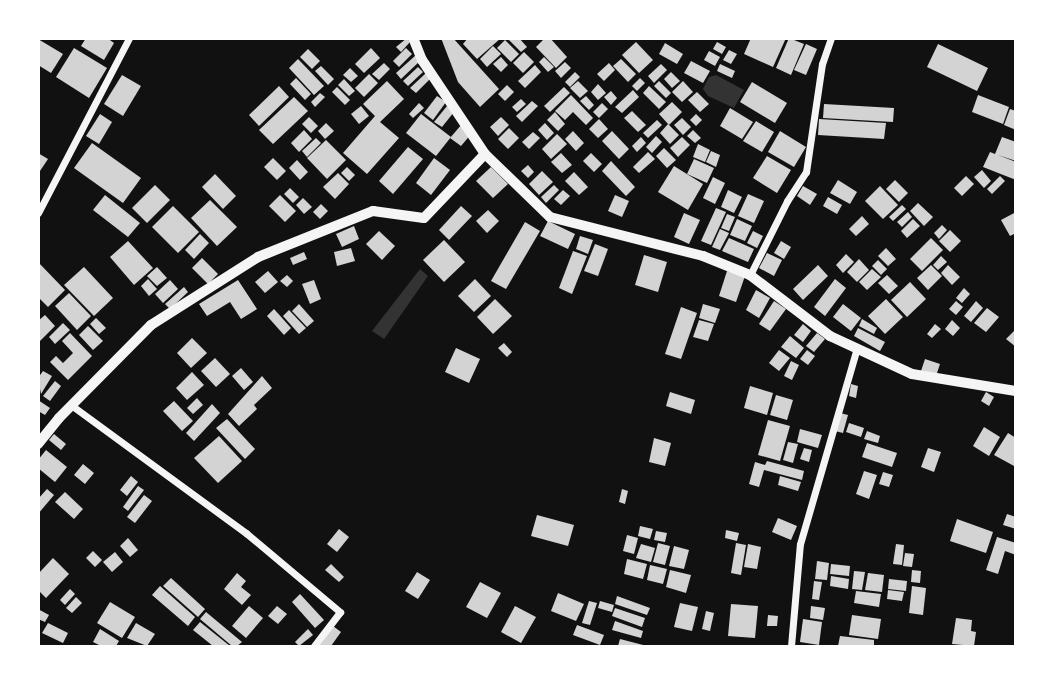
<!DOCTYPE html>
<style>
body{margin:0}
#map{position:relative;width:1054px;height:685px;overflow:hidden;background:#111;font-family:"Source Sans 3",sans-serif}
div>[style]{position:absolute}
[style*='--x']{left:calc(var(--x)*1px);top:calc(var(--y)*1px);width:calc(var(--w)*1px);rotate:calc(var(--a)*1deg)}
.water>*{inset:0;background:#333}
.building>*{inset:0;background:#d3d3d3}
.minor>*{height:7px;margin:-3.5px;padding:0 3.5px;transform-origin:3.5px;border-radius:3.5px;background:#f5f5f5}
.tertiary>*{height:10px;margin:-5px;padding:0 5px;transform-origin:5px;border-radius:5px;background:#f5f5f5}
.secondary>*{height:10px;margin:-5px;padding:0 5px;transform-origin:5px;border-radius:5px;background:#f5f5f5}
span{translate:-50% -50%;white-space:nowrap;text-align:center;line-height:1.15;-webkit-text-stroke:7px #fff;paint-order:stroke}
.frame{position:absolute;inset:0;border:40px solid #fff;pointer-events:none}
</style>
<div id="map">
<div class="water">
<div style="clip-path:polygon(716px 75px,744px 90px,734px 108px,708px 96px,703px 89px,709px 77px)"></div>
<div style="clip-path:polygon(420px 269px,428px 276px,384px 339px,372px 331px)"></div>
</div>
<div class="building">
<div style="clip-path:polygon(86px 38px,107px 38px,114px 43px,104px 60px,81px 46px)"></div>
<div style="clip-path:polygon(407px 38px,410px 42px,401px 52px,396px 47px)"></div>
<div style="clip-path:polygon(441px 38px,453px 38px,499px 89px,480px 107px,458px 82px)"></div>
<div style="clip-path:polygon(468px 38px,501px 38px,477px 59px,463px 44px)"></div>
<div style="clip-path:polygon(507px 38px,519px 38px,527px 47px,521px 52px)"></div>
<div style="clip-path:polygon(545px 38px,550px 38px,567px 57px,556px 68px,536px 47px)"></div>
<div style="clip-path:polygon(751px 38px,786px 38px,773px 67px,744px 54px)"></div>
<div style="clip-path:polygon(789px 38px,804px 44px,791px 75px,776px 68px)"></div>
<div style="clip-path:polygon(38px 39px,63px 54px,51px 73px,38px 65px)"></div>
<div style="clip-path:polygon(505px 40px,519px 54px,511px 62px,497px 48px)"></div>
<div style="clip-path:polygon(636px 42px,653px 60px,639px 73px,622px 55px)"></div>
<div style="clip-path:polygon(717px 42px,726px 47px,722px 54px,713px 49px)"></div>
<div style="clip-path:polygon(665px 43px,683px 54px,677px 64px,659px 54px)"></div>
<div style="clip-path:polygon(806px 44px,817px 49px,806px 75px,794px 70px)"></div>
<div style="clip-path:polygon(938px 44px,988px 68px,977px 91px,927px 67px)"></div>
<div style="clip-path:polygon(493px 46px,501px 54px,487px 67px,480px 59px)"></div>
<div style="clip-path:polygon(74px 48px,107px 68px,89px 98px,56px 77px)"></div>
<div style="clip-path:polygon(371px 48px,380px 58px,364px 73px,355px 64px)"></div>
<div style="clip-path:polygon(406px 48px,412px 54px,399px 67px,393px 61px)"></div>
<div style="clip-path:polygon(308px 49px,320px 61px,312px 69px,300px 57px)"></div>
<div style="clip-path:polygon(729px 50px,737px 54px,731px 64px,723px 60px)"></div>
<div style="clip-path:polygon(709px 51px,720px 57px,715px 66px,704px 60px)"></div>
<div style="clip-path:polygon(524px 52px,534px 62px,523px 73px,513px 63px)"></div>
<div style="clip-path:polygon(416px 55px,421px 60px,401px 79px,396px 73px)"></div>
<div style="clip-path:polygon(501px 57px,508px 65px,501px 72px,493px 64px)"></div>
<div style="clip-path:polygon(544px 57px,554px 67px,548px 72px,539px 62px)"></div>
<div style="clip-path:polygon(298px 59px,324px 86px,314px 95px,289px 68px)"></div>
<div style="clip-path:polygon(621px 59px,636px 74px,628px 82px,613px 66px)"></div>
<div style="clip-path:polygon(691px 61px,710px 71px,703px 83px,684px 73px)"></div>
<div style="clip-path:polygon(565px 62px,571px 68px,561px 78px,555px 71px)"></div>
<div style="clip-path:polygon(384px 63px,390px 69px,379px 80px,372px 74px)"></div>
<div style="clip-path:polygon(609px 63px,615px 70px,604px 81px,597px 74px)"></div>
<div style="clip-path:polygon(661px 64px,667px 70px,654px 83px,648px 76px)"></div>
<div style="clip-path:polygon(720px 64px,735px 71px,732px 78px,717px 71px)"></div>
<div style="clip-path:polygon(535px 65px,541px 72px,525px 88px,518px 81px)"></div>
<div style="clip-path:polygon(321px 66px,334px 79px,328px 85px,315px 71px)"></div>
<div style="clip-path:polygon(418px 67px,423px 72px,408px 86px,403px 81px)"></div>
<div style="clip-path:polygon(350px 68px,358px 76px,351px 82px,343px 75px)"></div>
<div style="clip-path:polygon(575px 72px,580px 77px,570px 87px,565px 82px)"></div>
<div style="clip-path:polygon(671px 72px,680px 81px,672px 88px,664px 79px)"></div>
<div style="clip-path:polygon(426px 73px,431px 78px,416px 93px,410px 88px)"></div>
<div style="clip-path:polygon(369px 74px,378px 83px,364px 97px,355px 88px)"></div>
<div style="clip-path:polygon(122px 75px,141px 86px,123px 116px,104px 104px)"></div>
<div style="clip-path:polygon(296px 78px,311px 94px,305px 100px,290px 84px)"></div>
<div style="clip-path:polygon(640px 78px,645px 83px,637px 91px,632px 86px)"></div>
<div style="clip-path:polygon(344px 79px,355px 91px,349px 96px,338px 85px)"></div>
<div style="clip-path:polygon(387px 81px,404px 99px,380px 122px,399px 138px,367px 174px,343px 153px,375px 116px,363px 104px)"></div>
<div style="clip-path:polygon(578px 81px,588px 91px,580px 98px,570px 88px)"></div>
<div style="clip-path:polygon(659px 81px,671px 93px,666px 98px,654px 86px)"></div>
<div style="clip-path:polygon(683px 81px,693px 92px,682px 102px,672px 92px)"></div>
<div style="clip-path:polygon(752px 82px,787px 103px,775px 123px,740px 102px)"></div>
<div style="clip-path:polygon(598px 84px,606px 93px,598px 100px,591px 92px)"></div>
<div style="clip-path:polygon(507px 85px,514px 92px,505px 101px,498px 94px)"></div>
<div style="clip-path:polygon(279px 86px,289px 97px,259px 126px,249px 115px)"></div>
<div style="clip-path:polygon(649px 86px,666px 102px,659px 109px,643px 93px)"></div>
<div style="clip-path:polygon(337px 87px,350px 100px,345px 105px,332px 92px)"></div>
<div style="clip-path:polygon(564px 87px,570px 93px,550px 112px,544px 106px)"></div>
<div style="clip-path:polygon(633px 90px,639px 97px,622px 113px,615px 107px)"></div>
<div style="clip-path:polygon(611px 91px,617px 98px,611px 105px,604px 97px)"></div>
<div style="clip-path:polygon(697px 92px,709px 104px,700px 112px,688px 100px)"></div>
<div style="clip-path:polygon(320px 93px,325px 97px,315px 107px,311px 102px)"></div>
<div style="clip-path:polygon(571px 95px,593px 118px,586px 125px,573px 112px,565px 120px,555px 111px)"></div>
<div style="clip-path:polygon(978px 95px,1009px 107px,1003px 124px,972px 112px)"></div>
<div style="clip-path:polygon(437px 96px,446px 102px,433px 120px,424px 113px)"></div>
<div style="clip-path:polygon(586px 96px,594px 105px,589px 110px,580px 101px)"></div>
<div style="clip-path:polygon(294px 97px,308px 111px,273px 144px,259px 130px)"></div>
<div style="clip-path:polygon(521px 99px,526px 104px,517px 112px,512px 107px)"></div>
<div style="clip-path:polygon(532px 101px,538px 106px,522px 122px,516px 116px)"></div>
<div style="clip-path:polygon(672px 102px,682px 112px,669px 125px,659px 114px)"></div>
<div style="clip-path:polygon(419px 103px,424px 108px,413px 118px,409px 114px)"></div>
<div style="clip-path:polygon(602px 103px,608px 109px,599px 118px,593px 112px)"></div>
<div style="clip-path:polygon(824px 104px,894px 108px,893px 122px,823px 118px)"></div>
<div style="clip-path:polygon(361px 106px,369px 116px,359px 124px,351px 114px)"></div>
<div style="clip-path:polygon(447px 106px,454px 112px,442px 127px,434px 122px)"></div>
<div style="clip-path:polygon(730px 108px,753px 122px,742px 139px,720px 126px)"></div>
<div style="clip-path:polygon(1010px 109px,1016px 111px,1016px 130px,1004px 125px)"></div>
<div style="clip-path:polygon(632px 111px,646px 125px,638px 132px,624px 118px)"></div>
<div style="clip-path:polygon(555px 112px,565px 124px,558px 131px,547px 120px)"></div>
<div style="clip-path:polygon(100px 114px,112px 122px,99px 144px,86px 136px)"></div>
<div style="clip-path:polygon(421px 114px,451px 137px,436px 156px,406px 133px)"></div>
<div style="clip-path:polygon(696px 114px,702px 120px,696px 126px,690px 120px)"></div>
<div style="clip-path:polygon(309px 117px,318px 126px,311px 133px,302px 124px)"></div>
<div style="clip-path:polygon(501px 117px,509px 125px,498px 136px,490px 127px)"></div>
<div style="clip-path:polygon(682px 118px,691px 127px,683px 135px,674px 125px)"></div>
<div style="clip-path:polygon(599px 119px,608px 129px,598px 138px,589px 129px)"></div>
<div style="clip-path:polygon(819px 119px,886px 123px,884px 139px,818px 135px)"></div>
<div style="clip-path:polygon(657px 120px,662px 125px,648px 138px,643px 133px)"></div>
<div style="clip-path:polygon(756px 121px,774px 132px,762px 152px,743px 141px)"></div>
<div style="clip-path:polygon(326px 123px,334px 131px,325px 139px,318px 131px)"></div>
<div style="clip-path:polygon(545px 123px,554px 133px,547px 140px,538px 130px)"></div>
<div style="clip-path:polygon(462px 124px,472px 133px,461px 146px,450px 138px)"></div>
<div style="clip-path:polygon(668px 124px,679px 135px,670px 144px,660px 133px)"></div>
<div style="clip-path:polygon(509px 128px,519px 138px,508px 149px,498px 139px)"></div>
<div style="clip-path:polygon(304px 130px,312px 139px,299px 152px,291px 143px)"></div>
<div style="clip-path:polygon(693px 130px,701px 138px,695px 143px,687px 136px)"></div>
<div style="clip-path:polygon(573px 131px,584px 143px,576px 151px,565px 139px)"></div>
<div style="clip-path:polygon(612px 131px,629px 149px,619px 159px,602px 141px)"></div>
<div style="clip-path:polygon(780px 131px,806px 147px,794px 167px,768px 152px)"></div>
<div style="clip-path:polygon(533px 132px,540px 138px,529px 149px,522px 142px)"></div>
<div style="clip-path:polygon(557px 134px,567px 144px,551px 159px,542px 149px)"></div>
<div style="clip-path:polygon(656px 136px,662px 142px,652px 153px,646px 147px)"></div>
<div style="clip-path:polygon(641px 137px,646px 143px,637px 152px,632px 146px)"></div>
<div style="clip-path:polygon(682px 137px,690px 145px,678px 157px,670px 148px)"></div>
<div style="clip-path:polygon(1002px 137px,1016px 142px,1016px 161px,998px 155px,1016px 162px,1016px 180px,983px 167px,990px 152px,995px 154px)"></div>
<div style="clip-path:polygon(316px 138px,321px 143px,307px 157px,302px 151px)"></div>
<div style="clip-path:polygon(326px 140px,346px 160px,327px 179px,307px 158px)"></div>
<div style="clip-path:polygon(92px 143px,141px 178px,123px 203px,74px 168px)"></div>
<div style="clip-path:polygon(698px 144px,710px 150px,705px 162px,693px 157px)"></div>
<div style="clip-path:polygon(408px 147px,423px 159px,393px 194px,379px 181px)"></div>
<div style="clip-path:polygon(664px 148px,676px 160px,667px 168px,656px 156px)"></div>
<div style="clip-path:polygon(711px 151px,720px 155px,716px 167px,706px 162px)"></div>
<div style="clip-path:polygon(648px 152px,655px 159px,639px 173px,633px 167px)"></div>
<div style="clip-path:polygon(38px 153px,48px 159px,38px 174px)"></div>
<div style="clip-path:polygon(561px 153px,572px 165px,562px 173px,551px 162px)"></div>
<div style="clip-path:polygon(591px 153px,602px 164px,594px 172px,583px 161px)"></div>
<div style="clip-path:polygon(767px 156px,791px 170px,777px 193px,753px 178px)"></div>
<div style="clip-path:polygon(273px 158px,286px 171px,277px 180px,264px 167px)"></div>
<div style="clip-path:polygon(434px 158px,450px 170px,431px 195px,416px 183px)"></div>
<div style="clip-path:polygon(694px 159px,714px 168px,707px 183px,687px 174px)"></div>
<div style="clip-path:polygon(297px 160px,308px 172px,300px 180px,289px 168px)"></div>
<div style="clip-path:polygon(611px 161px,635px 187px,626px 196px,602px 171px)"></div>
<div style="clip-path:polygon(528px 165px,534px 172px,528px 178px,521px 171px)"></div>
<div style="clip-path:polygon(674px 166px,703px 184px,688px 210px,658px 192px)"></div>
<div style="clip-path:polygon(347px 167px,355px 175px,349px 181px,341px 173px)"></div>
<div style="clip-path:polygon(491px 167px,508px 184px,493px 198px,476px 181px)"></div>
<div style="clip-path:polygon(982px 170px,991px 181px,984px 188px,974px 177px)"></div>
<div style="clip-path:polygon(542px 171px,553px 182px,539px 195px,529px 184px)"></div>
<div style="clip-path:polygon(574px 172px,588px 187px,579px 195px,565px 181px)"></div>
<div style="clip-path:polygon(338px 173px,349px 184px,335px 199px,323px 187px)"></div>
<div style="clip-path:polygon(215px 174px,236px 196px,223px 209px,202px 187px)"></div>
<div style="clip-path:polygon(966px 176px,974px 184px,962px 196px,954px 188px)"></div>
<div style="clip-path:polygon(1000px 176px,1005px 181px,992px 194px,987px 189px)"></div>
<div style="clip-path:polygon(713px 177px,725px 183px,715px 204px,703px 198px)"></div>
<div style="clip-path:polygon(838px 180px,857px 192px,850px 204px,830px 193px)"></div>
<div style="clip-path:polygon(895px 180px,908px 193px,899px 202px,886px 189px)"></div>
<div style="clip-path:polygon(155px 185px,170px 200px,147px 223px,132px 208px)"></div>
<div style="clip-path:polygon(554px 185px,559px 190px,546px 203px,541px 197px)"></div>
<div style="clip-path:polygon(803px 186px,817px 194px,810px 205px,797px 196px)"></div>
<div style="clip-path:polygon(880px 186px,898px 205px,883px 219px,865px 201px)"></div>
<div style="clip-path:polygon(290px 188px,299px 197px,293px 203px,284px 194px)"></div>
<div style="clip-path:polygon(563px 190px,570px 196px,561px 205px,554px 199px)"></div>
<div style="clip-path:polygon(728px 190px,742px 197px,734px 213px,721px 207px)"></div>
<div style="clip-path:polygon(748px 194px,764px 201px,754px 223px,738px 216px)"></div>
<div style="clip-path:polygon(105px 195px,140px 223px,128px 237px,93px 210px)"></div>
<div style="clip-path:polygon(280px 195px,296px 211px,285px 222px,269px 206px)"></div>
<div style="clip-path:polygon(615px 195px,629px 201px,622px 217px,608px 211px)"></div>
<div style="clip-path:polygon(828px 197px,842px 205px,837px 214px,823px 206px)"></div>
<div style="clip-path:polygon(303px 198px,312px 207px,304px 214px,296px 205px)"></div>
<div style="clip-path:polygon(210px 200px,237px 227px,217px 246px,191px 218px)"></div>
<div style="clip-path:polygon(918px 203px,933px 217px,924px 226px,910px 211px)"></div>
<div style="clip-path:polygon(321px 204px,328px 211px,320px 219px,313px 212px)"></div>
<div style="clip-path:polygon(902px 205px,906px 209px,893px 221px,889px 217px)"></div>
<div style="clip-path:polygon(173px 206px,199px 232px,178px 253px,152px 227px)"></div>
<div style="clip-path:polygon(461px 206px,472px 216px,449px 240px,439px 230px)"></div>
<div style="clip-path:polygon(716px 208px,726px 212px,711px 245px,701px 241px)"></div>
<div style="clip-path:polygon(488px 210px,499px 221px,487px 233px,476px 221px)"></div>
<div style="clip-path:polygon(908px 212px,912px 217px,902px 227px,897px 222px)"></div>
<div style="clip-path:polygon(1016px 212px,1016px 233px,1010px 236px,1001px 220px)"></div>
<div style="clip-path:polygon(684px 213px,700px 220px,689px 244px,674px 237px)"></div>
<div style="clip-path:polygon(727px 214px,735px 217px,729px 231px,721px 228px)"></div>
<div style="clip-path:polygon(862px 216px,869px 224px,856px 236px,849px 229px)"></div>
<div style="clip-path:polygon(737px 219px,752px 226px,745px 241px,730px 235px)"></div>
<div style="clip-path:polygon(913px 219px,920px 226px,907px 238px,901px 231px)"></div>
<div style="clip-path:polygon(548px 221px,575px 234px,568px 249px,540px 236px)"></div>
<div style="clip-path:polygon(525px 222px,540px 231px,506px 289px,491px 281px)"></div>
<div style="clip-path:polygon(942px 225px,947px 230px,939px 239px,934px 233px)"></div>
<div style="clip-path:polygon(354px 226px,359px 239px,342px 247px,336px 234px)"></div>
<div style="clip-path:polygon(720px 229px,729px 233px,720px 250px,712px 247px)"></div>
<div style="clip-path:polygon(950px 230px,961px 241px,950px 252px,939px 241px)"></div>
<div style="clip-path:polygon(379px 231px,395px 246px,382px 260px,366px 244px)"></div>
<div style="clip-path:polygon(753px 231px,763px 236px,757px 248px,747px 243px)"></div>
<div style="clip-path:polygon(200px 234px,209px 243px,194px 259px,185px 250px)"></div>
<div style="clip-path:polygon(580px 236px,593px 240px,588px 254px,576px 249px)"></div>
<div style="clip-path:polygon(729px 238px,754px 249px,748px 262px,722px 251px)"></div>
<div style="clip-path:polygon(931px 238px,943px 250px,922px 271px,910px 259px)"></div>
<div style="clip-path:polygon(444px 240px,465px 262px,444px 282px,423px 260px)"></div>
<div style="clip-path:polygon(128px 241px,153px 268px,134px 285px,110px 257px)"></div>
<div style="clip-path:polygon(781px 241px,791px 247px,784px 259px,774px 253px)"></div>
<div style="clip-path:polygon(595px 244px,608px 249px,598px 276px,584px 271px)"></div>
<div style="clip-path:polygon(351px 248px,355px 261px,337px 266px,334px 252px)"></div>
<div style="clip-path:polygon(886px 248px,896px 259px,888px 266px,878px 256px)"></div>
<div style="clip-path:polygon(573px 251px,587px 256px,572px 294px,559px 288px)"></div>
<div style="clip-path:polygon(304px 252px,307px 259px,293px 265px,290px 258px)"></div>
<div style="clip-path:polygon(767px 253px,782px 260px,774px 276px,759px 268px)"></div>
<div style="clip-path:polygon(846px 254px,854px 262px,843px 273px,836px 265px)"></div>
<div style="clip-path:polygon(644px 255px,667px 262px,658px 292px,635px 285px)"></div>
<div style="clip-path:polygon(941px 256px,947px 262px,938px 270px,933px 265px)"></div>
<div style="clip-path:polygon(202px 258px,218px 274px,208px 284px,192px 268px)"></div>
<div style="clip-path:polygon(859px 259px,869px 270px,857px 282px,847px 272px)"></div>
<div style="clip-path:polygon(878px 260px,887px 269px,881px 275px,872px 266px)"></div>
<div style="clip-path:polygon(38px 262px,65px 290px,48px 307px,38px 297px)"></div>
<div style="clip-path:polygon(818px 265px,828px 276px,803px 300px,793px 289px)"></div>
<div style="clip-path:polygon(931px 265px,942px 276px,928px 290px,917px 278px)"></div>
<div style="clip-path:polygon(948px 265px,960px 277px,952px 285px,941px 273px)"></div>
<div style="clip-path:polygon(84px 267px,113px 298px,94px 316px,64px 285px)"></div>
<div style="clip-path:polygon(157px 267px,167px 278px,157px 286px,147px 276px)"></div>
<div style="clip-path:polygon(872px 269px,881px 277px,867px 290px,859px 282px)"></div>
<div style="clip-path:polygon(268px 271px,278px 282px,265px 293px,255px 282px)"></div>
<div style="clip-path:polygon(727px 271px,745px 276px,736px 302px,719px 296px)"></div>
<div style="clip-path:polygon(287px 275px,293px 281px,287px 287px,280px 281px)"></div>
<div style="clip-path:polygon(887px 275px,898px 286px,889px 294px,878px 283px)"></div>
<div style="clip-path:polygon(148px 279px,157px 289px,149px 296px,141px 286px)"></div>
<div style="clip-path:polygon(475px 279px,491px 296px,474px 312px,458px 296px)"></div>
<div style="clip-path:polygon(835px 279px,846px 288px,825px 316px,814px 307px)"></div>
<div style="clip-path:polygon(170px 280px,178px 289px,163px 303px,155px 294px)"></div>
<div style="clip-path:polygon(238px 280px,257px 309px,241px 319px,230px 302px,207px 316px,199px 304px)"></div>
<div style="clip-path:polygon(314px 280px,321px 299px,310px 304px,302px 284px)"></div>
<div style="clip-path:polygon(910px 282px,926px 299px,907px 317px,891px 300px)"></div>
<div style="clip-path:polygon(184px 287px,188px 292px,170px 309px,165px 304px)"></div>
<div style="clip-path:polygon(964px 288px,970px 294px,962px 303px,956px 298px)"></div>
<div style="clip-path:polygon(756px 290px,770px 298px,759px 318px,746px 310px)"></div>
<div style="clip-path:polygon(69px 293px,91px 316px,77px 330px,55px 306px)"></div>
<div style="clip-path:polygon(495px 299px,512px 316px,493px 334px,477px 317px)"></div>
<div style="clip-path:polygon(886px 299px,903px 317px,885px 334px,868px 316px)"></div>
<div style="clip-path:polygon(774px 301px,786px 309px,770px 331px,759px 324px)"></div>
<div style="clip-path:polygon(956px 301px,963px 307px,956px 315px,949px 309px)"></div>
<div style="clip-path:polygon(976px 301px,983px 308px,971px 322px,964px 316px)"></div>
<div style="clip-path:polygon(299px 304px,314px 321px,307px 327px,292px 311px)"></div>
<div style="clip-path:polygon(703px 304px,720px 309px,715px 323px,699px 318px)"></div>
<div style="clip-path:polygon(843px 304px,861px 318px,851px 331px,833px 317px)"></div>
<div style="clip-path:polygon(681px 307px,697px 313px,681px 359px,665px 354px)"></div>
<div style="clip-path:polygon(987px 308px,999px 317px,986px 332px,974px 323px)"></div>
<div style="clip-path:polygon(274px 309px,291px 328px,284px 335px,267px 316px)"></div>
<div style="clip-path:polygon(289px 310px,306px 328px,299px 334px,283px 316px)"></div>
<div style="clip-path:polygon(45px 315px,55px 326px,38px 343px,38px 321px)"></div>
<div style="clip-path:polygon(96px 318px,106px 328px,99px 334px,90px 324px)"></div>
<div style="clip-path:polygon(862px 319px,877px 328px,874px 334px,859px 326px)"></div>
<div style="clip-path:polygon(699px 320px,714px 324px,708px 341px,693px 337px)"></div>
<div style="clip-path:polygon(952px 320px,960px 328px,953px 336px,945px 329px)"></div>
<div style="clip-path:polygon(63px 323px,70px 330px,55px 344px,49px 337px)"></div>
<div style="clip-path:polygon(803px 324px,811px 331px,803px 342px,794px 335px)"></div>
<div style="clip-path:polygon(935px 324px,941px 329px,932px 338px,927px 334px)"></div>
<div style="clip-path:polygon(88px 326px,103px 341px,93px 350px,79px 335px)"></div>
<div style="clip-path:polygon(858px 328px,885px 342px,880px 351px,854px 336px)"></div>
<div style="clip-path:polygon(1016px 329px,1016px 347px,1006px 339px)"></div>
<div style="clip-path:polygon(70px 333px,92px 356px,68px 380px,50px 362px,56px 356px,63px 363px,73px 353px,62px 341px)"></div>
<div style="clip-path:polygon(817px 333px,825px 339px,814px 352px,806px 346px)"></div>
<div style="clip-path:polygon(790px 336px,804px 348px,796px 358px,781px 347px)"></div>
<div style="clip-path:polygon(192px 338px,207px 353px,191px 368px,177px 353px)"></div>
<div style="clip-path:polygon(504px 343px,512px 352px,507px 357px,498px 348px)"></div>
<div style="clip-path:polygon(456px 348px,480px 359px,469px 383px,445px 372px)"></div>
<div style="clip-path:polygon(779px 350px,790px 358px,779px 371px,769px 363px)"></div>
<div style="clip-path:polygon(807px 350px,815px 356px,808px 365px,800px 359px)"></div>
<div style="clip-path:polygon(215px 358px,230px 374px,216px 387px,201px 371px)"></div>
<div style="clip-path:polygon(925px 359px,940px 364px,936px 376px,921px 371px)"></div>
<div style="clip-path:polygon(791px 361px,799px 365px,792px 380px,784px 376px)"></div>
<div style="clip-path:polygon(241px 368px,253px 382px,244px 390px,232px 376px)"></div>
<div style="clip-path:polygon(43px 371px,52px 376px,41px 394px,38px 378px)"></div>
<div style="clip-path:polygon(192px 372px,204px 385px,187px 400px,176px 388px)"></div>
<div style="clip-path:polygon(262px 376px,272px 388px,254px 405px,257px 409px,239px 426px,228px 414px)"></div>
<div style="clip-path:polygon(55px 381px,61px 386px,50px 401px,43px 396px)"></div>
<div style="clip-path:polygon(851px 384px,858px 386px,856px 398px,849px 396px)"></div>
<div style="clip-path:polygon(750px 386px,773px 393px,767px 415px,744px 408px)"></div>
<div style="clip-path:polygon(670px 392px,695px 400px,691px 414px,666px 406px)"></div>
<div style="clip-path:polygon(986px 392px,994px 397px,989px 406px,981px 401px)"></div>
<div style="clip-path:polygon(776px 395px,793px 400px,787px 420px,770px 415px)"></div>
<div style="clip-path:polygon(197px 398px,203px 405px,193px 414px,187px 408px)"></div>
<div style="clip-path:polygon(38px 400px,50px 408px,45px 415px,38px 411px)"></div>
<div style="clip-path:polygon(174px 401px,193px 421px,182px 431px,163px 411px)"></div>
<div style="clip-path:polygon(212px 404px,220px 413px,194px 441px,186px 433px)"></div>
<div style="clip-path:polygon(840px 413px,848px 415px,843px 433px,835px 431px)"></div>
<div style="clip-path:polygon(227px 419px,255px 449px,245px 459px,216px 428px)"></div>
<div style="clip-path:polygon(768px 420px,790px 426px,780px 461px,758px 455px)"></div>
<div style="clip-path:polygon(849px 423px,864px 428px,861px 437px,846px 432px)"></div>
<div style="clip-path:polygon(984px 427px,1000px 437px,989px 456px,973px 446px)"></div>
<div style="clip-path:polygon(800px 429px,822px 435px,818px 448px,797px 442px)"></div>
<div style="clip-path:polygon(867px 431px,880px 436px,878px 443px,864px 439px)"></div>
<div style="clip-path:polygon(1008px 433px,1016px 438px,1014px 466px,994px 455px)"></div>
<div style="clip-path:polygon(54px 434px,66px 444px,61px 450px,49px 440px)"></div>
<div style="clip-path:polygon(219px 436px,242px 461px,218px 483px,194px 458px)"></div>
<div style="clip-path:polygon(654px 438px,671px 443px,665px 466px,649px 462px)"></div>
<div style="clip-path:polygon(788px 442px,798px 444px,793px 463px,783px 460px)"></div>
<div style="clip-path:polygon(867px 443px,897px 453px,892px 467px,862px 457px)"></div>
<div style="clip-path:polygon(804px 448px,812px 450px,809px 462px,800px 459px)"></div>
<div style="clip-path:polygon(928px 448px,941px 452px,934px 472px,921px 467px)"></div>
<div style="clip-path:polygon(46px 450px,67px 467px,55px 482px,38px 468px,38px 460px)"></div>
<div style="clip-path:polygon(767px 461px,804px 471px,802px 480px,764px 470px,759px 487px,749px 484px,755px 462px,765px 465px)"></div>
<div style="clip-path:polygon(83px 464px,94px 473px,85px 484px,74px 475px)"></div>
<div style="clip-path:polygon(864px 471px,877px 475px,869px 499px,856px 494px)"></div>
<div style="clip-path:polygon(883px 472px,893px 475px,889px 487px,879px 484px)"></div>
<div style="clip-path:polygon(131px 476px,138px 482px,127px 496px,120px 490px)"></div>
<div style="clip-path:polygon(780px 476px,801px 482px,798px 491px,778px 485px)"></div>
<div style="clip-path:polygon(138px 486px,144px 490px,128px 511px,123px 507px)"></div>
<div style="clip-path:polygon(47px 489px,54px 495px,38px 514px,38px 499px)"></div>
<div style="clip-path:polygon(622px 489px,628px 491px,625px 504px,619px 502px)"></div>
<div style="clip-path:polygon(65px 492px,83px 509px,74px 519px,55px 502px)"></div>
<div style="clip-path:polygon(144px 495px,152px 501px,135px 523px,127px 517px)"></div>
<div style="clip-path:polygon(1007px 514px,1016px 517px,1016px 529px,1003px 525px)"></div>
<div style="clip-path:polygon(537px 515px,574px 525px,568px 546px,531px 536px)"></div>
<div style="clip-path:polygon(778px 518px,797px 526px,791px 540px,772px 532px)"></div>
<div style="clip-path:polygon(957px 519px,993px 532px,986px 553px,950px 541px)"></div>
<div style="clip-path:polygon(640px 526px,653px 529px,650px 539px,638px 536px)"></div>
<div style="clip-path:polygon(339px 529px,349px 537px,337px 552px,327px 544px)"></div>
<div style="clip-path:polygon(726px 530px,739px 533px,737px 541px,725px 538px)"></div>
<div style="clip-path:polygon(656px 531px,667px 533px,665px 542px,654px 540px)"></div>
<div style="clip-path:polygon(627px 535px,638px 538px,634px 554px,623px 551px)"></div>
<div style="clip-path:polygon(997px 537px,1016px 543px,1016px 555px,1005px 551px,998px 574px,986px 570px)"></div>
<div style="clip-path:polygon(128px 538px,138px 550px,130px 557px,120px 546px)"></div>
<div style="clip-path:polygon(658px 543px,670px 546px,665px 565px,653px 562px)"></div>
<div style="clip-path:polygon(736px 543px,746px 545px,741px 575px,731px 573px)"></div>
<div style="clip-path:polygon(641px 544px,655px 548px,651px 562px,636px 558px)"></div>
<div style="clip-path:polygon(748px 544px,761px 547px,757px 569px,744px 567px)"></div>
<div style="clip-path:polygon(896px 544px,904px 545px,902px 565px,893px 564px)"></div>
<div style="clip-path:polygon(674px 546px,689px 550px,684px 569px,669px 566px)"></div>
<div style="clip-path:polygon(93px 551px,102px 560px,95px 567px,86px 558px)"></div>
<div style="clip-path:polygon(115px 552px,123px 562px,112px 572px,103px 562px)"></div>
<div style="clip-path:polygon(905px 553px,914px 554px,912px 567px,903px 566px)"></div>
<div style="clip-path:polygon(53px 558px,69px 574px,46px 598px,38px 590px,38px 574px)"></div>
<div style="clip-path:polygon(627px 559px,647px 564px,643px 579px,624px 574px)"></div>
<div style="clip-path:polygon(817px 561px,829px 563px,827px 580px,815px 579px)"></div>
<div style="clip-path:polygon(331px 564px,344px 577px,339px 582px,325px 570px)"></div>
<div style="clip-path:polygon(831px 564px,850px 566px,849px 576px,830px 574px)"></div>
<div style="clip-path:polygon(650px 565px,667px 569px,663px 584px,647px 580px)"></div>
<div style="clip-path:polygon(670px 570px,691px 575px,686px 593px,666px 587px)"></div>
<div style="clip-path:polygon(912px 570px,921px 571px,920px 583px,911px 582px)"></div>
<div style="clip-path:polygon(854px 571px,865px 572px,862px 590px,852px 589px)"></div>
<div style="clip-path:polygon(417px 572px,430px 580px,418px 599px,405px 591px)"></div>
<div style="clip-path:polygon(237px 573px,246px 581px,241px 587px,251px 595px,242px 605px,224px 589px)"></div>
<div style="clip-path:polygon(868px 573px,884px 575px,882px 592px,865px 590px)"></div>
<div style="clip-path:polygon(831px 576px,849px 579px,848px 589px,830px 586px)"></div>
<div style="clip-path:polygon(171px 578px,205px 609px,198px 617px,163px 586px)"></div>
<div style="clip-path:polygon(889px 579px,907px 581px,906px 591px,888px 589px)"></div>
<div style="clip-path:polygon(814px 581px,822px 582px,819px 600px,812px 599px)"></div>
<div style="clip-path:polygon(480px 582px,501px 593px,487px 618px,466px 607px)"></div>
<div style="clip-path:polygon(160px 586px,195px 617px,188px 626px,152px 595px)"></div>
<div style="clip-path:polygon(912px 586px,926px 588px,923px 615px,909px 613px)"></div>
<div style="clip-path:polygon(70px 589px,75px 594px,65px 605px,60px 600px)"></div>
<div style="clip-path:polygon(888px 590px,904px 592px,902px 601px,887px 599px)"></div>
<div style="clip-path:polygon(856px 591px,881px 594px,879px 607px,854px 603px)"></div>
<div style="clip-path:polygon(558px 593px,584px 604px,576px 621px,551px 611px)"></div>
<div style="clip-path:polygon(300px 594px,324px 620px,315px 628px,292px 602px)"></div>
<div style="clip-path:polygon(617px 596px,650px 608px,647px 615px,615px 604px)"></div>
<div style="clip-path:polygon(76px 597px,82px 603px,72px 613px,66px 608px)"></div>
<div style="clip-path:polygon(589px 601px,597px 603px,590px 625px,582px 623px)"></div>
<div style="clip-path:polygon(600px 601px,614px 605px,612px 612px,598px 608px)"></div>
<div style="clip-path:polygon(110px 602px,135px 617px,122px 638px,97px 623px)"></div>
<div style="clip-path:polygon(680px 603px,698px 607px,692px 631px,674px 627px)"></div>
<div style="clip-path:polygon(731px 604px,758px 606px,755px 638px,728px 636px)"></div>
<div style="clip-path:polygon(249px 606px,263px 618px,246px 638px,232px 626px)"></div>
<div style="clip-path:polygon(277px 606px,287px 614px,278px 624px,268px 616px)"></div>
<div style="clip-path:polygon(515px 606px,536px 617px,521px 643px,501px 632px)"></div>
<div style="clip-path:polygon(811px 606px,825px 608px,823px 620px,810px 618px)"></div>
<div style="clip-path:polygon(615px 608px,645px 618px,642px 627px,612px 616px)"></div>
<div style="clip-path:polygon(38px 609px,49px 615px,45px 622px,38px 619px)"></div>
<div style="clip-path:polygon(706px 611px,714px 613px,710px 631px,702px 629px)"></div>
<div style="clip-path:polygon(206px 612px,242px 642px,237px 646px,232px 646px,200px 619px)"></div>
<div style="clip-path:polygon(768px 615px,778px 616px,777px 626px,767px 626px)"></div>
<div style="clip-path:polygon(852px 615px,881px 619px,878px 639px,849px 635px)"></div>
<div style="clip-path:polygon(956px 618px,972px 620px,971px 631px,976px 632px,974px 646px,952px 644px)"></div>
<div style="clip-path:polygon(803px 619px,822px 622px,819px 645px,800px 642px)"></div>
<div style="clip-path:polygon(615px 621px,643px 631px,641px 638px,612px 630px)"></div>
<div style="clip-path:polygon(200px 622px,230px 646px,213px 646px,193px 630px)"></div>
<div style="clip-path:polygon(48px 623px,68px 633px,63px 643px,42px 633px)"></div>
<div style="clip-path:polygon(136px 623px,155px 634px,147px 646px,127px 638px)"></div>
<div style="clip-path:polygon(577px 625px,604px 635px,600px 645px,573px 635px)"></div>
<div style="clip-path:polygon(333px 626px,341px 632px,331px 646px,319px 646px)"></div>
<div style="clip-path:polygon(100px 629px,119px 641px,116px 646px,101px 646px,93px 642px)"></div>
<div style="clip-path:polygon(308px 629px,313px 635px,299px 646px,295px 642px)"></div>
<div style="clip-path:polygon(840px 636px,874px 640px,874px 646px,838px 646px)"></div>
<div style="clip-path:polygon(620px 639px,647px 646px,618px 646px)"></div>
</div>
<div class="minor">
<div style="--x:38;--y:213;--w:197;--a:-62.5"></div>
<div style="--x:750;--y:275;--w:83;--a:-63.4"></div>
<div style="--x:787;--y:201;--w:35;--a:-57"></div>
<div style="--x:806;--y:172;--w:109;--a:-81.6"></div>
<div style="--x:822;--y:64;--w:28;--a:-71"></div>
<div style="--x:71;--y:405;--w:217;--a:36.2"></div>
<div style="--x:246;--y:533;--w:123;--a:40"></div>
<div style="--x:340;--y:612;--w:43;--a:127.4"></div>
<div style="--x:791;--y:646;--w:102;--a:-85"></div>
<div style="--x:800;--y:544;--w:204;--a:-73.8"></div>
</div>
<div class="tertiary">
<div style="--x:485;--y:154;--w:91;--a:44.1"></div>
<div style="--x:550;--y:217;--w:158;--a:14.3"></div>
<div style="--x:703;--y:256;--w:51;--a:22"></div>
<div style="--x:750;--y:275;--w:101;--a:37.3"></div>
<div style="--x:830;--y:336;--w:90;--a:24.9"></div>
<div style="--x:912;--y:374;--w:105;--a:9.3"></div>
</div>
<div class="secondary">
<div style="--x:38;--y:444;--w:33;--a:-51"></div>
<div style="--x:59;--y:418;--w:131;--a:-45.3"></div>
<div style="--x:151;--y:325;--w:127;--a:-32.4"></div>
<div style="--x:258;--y:257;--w:124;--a:-21.8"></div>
<div style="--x:373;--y:211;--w:51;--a:7.8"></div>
<div style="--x:424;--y:218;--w:88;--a:-46.4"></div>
<div style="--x:485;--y:154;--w:113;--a:-123.8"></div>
<div style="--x:422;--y:60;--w:24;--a:-112"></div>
</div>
<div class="frame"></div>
</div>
